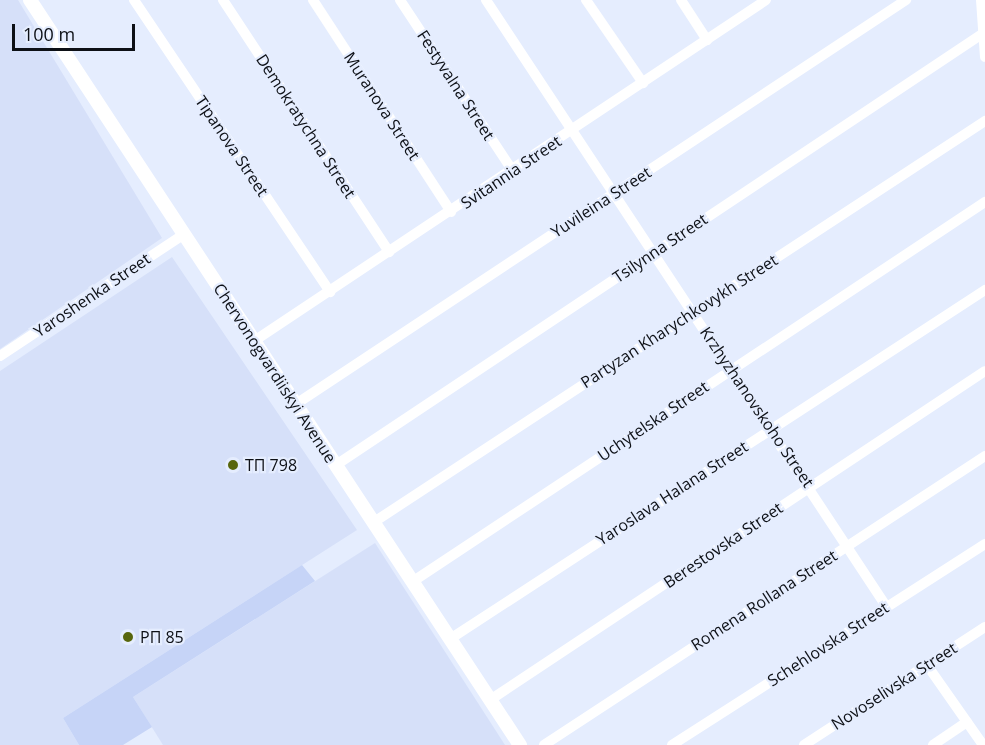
<!DOCTYPE html>
<meta charset="utf-8">
<style>
body{margin:0}
#map{position:relative;width:985px;height:745px;overflow:hidden;background:#e5edfe;font-family:"Open Sans",sans-serif}
div>[style]{position:absolute}
[style*='--x']{left:calc(var(--x)*1px);top:calc(var(--y)*1px);width:calc(var(--w)*1px);rotate:calc(var(--a)*1deg)}
.built>*{inset:0;background:#d6e0f9}
.green>*{inset:0;background:#c6d4f7}
.minor>*{height:10px;margin:-5px;padding:0 5px;transform-origin:5px;border-radius:5px;background:#fff}
.secondary>*{height:14px;margin:-7px;padding:0 7px;transform-origin:7px;border-radius:7px;background:#fff}
.dots>*{width:16px;height:16px;translate:-50% -50%;box-sizing:border-box;border:3px solid #e5edfe;border-radius:50%}
span{translate:-50% -50%;white-space:nowrap;text-align:center;line-height:1.15;-webkit-text-stroke:4.5px #e5edfe;paint-order:stroke}
.street-label{font-size:16px;color:#0d1016}
.poi-label{font-size:16px;color:#0d1016}
.left{translate:0 -50%;text-align:left}
.scale{position:absolute;left:12px;top:24px;width:123px;height:27px;box-sizing:border-box;border:3px solid #0d1016;border-top:0;padding-left:8px;font-size:18px;line-height:21px;white-space:nowrap;color:#0d1016;-webkit-text-stroke:4px #e5edfe;paint-order:stroke}
</style>
<div id="map">
<div class="built">
<div style="clip-path:polygon(0 0,18px 0,162px 238px,0 349px)"></div>
<div style="clip-path:polygon(172px 257px,357px 530px,63px 718px,79px 745px,0 745px,0 371px)"></div>
<div style="clip-path:polygon(375px 543px,505px 745px,163px 745px,133px 697px)"></div>
</div>
<div class="green">
<div style="clip-path:polygon(302px 565px,315px 581px,133px 697px,152px 727px,123px 745px,79px 745px,63px 718px)"></div>
</div>
<div class="minor">
<div style="--x:134;--y:0;--w:352;--a:56.1"></div>
<div style="--x:223;--y:0;--w:302;--a:56.6"></div>
<div style="--x:313;--y:0;--w:253;--a:56.9"></div>
<div style="--x:400;--y:0;--w:204;--a:56.6"></div>
<div style="--x:486;--y:0;--w:726;--a:56.57"></div>
<div style="--x:586;--y:0;--w:101;--a:55.5"></div>
<div style="--x:681;--y:0;--w:48;--a:57"></div>
<div style="--x:981;--y:0;--w:57;--a:86"></div>
<div style="--x:254;--y:341;--w:615;--a:-33.66"></div>
<div style="--x:0;--y:356;--w:221;--a:-33.5"></div>
<div style="--x:296;--y:404;--w:732;--a:-33.52"></div>
<div style="--x:336;--y:465;--w:780;--a:-33.71"></div>
<div style="--x:374;--y:522;--w:731;--a:-33.28"></div>
<div style="--x:412;--y:582;--w:688;--a:-33.55"></div>
<div style="--x:450;--y:639;--w:639;--a:-33.12"></div>
<div style="--x:927;--y:665;--w:98;--a:55"></div>
<div style="--x:490;--y:700;--w:594;--a:-33.61"></div>
<div style="--x:544;--y:745;--w:527;--a:-33.24"></div>
<div style="--x:672;--y:745;--w:372;--a:-32.7"></div>
<div style="--x:804;--y:745;--w:216;--a:-33.1"></div>
<div style="--x:933;--y:745;--w:41;--a:-34.1"></div>
</div>
<div class="secondary">
<div style="--x:30;--y:0;--w:892;--a:56.67"></div>
</div>
<div class="dots">
<div style="left:233px;top:465px;background:#58660d"></div>
<div style="left:128px;top:637px;background:#58660d"></div>
</div>
<div class="street-label">
<span style="left:456px;top:85px;rotate:57deg">Festyvalna Street</span>
<span style="left:382px;top:106px;rotate:57deg">Muranova Street</span>
<span style="left:306px;top:126px;rotate:57deg">Demokratychna Street</span>
<span style="left:232px;top:146px;rotate:56deg">Tipanova Street</span>
<span style="left:511px;top:172px;rotate:-34deg">Svitannia Street</span>
<span style="left:601px;top:202px;rotate:-33deg">Yuvileina Street</span>
<span style="left:660px;top:248px;rotate:-34deg">Tsilynna Street</span>
<span style="left:92px;top:295px;rotate:-34deg">Yaroshenka Street</span>
<span style="left:679px;top:321px;rotate:-33deg">Partyzan Kharychkovykh Street</span>
<span style="left:275px;top:373px;rotate:57deg">Chervonogvardiiskyi Avenue</span>
<span style="left:757px;top:407px;rotate:56deg">Krzhyzhanovskoho Street</span>
<span style="left:653px;top:421px;rotate:-34deg">Uchytelska Street</span>
<span style="left:672px;top:493px;rotate:-33deg">Yaroslava Halana Street</span>
<span style="left:723px;top:545px;rotate:-34deg">Berestovska Street</span>
<span style="left:764px;top:600px;rotate:-33deg">Romena Rollana Street</span>
<span style="left:828px;top:644px;rotate:-33deg">Schehlovska Street</span>
<span style="left:894px;top:686px;rotate:-33deg">Novoselivska Street</span>
</div>
<div class="poi-label">
<span class="left" style="left:245px;top:465px">ТП 798</span>
<span class="left" style="left:140px;top:637px">РП 85</span>
</div>
<div class="scale">100 m</div>
</div>
